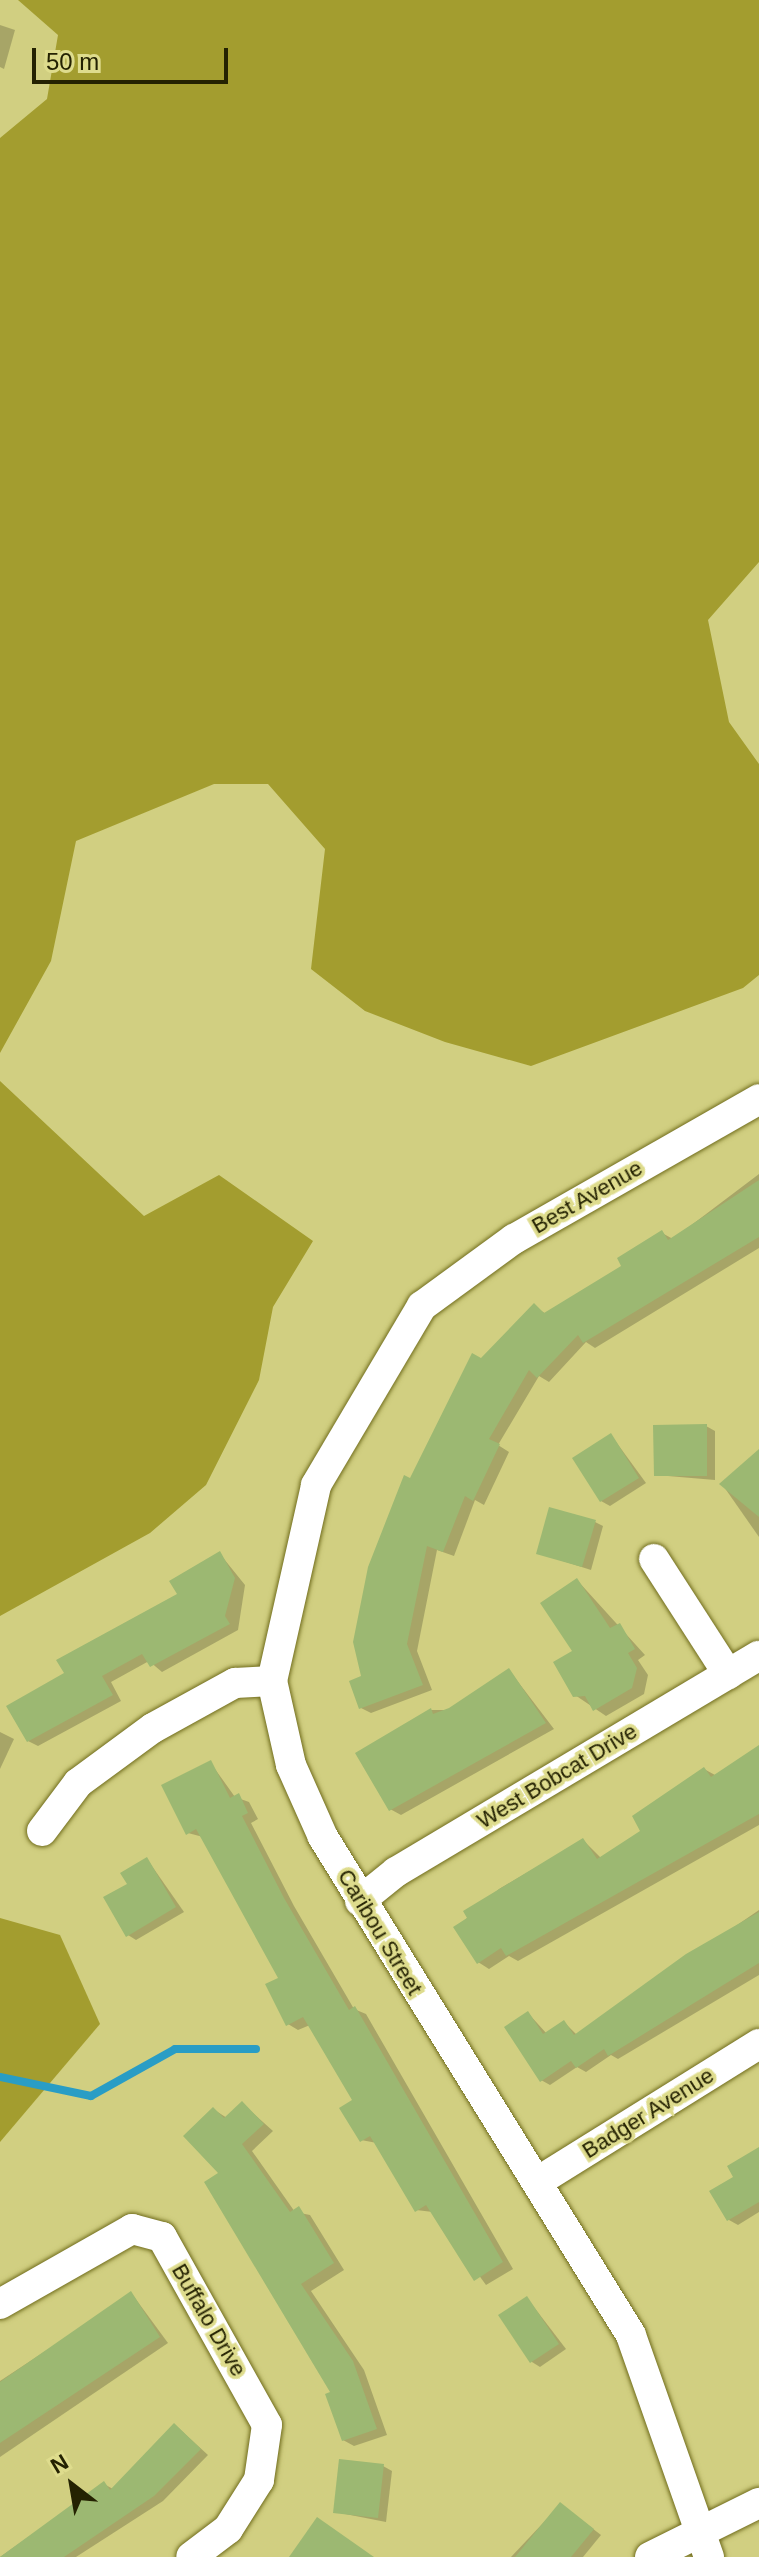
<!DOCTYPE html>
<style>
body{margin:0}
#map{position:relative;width:759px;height:2557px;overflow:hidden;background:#d1cf81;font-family:Helvetica,sans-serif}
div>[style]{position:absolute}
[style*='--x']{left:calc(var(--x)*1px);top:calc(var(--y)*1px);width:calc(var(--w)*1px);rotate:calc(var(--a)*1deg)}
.green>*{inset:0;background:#a39d2f}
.shadow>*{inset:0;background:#0003}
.stream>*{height:8px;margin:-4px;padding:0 4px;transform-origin:4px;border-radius:4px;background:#299dc5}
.building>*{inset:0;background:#9cb872}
.roads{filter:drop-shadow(0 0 2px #716d1d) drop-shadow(0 0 2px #716d1d)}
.minor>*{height:30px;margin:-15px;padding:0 15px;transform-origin:15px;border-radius:15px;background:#fff}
span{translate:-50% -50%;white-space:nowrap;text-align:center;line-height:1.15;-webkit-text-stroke:7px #dedc8d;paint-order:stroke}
.street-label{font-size:22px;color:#242202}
.north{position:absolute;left:32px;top:2445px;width:80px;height:80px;-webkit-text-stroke:6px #dedc8d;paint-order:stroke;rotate:329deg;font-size:22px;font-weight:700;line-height:32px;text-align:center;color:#242202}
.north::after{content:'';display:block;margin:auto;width:28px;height:36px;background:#242202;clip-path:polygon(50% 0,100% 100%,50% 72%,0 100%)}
.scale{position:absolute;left:32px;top:48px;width:196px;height:36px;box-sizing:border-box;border:4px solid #242202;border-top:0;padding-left:10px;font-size:24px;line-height:28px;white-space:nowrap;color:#242202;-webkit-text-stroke:6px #dedc8d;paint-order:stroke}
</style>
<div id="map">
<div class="green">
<div style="clip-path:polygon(18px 0,759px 0,759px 562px,708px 620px,729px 722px,759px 764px,759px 975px,743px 988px,531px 1066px,445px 1042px,365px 1011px,311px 969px,325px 849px,268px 784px,214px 784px,76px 841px,51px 961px,0 1053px,0 138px,47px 99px,58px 35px)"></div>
<div style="clip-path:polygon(0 1081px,144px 1216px,219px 1175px,313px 1241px,273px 1307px,259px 1380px,206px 1485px,150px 1533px,0 1616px)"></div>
<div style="clip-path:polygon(0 1918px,60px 1935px,100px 2024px,0 2142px)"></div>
</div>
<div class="shadow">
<div style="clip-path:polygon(0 25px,15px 30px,4px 69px,0 67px)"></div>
<div style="clip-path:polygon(759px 1174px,759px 1248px,595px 1348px,586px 1342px,549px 1382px,539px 1376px,498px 1445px,509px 1452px,484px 1505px,475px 1500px,454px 1556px,437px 1550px,417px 1651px,432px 1690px,371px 1713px,361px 1708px,411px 1480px,481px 1361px,534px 1306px,546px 1314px,624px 1266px,662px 1233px,673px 1239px)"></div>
<div style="clip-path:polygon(706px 1426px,715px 1431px,715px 1480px,656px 1475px)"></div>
<div style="clip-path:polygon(611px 1435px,646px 1483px,610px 1506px,601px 1501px)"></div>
<div style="clip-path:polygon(759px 1461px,759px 1537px,722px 1484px)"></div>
<div style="clip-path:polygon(595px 1522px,603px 1526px,591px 1570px,538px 1553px)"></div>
<div style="clip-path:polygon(220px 1554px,245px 1585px,238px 1630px,162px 1672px,149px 1661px,111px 1682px,121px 1701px,38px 1746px,28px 1741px,66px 1674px,179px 1595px)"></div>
<div style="clip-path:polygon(577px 1580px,645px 1655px,638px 1660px,648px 1675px,644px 1694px,606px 1716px,575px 1695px)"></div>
<div style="clip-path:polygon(509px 1670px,554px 1729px,401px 1815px,390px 1809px,431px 1710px,450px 1710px)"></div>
<div style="clip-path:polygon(0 1732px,14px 1739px,0 1769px)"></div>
<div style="clip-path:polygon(759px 1747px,759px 1825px,518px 1961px,509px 1956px,489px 1969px,478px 1962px,456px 1928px,499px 1889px,583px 1840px,602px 1859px,643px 1831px,704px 1769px,715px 1775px)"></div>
<div style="clip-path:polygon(210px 1762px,235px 1797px,249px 1802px,258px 1819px,251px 1823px,294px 1906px,354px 2009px,366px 2014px,513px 2269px,486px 2285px,433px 2212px,416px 2210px,377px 2143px,361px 2140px,355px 2101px,310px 2025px,298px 2030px,288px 2024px,281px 1979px,203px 1837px,188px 1833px)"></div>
<div style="clip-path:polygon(147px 1859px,184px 1912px,136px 1940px,128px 1935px,129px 1884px)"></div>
<div style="clip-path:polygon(759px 1910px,759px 1975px,618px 2059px,611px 2055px,586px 2072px,577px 2067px,550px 2085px,541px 2080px,528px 2013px,547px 2034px,564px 2022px,577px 2035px)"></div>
<div style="clip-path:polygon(243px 2104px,273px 2131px,252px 2151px,295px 2212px,310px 2215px,344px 2270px,311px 2291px,364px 2370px,387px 2435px,354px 2446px,343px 2440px,333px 2393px,221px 2174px,213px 2109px,227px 2118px)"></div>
<div style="clip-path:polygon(759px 2149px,759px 2212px,738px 2225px,729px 2220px,736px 2177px)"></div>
<div style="clip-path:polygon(132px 2294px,168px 2343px,0 2457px,0 2381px)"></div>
<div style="clip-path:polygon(527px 2298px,566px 2349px,540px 2367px,532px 2362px)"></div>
<div style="clip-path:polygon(175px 2425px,208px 2455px,163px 2501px,76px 2557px,0 2557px,104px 2484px,113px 2489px)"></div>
<div style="clip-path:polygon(383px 2466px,392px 2471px,386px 2522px,335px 2512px)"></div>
<div style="clip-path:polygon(561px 2504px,601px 2535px,583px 2557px,511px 2557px)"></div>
</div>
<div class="stream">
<div style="--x:0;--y:2077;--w:93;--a:11.8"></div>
<div style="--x:91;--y:2096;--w:96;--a:-29.2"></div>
<div style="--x:175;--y:2049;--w:81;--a:0"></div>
</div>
<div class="building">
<div style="clip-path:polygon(759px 1180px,759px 1237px,583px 1343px,578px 1335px,537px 1378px,529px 1370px,489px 1439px,500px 1444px,473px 1501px,465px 1496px,443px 1552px,427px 1546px,407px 1644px,423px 1685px,359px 1709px,349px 1681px,361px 1676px,353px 1642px,368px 1567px,404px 1475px,410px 1478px,472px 1353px,481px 1358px,534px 1303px,544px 1313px,621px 1266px,617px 1258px,662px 1230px,668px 1240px)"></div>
<div style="clip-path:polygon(707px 1424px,707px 1476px,654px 1476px,653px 1425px)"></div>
<div style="clip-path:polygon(611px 1433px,639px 1478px,600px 1502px,572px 1458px)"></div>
<div style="clip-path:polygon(759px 1449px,759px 1517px,719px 1484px)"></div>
<div style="clip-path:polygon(549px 1507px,596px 1520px,582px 1567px,536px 1554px)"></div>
<div style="clip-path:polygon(220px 1551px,235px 1578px,225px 1616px,230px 1624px,150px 1667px,142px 1654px,102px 1676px,113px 1695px,27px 1742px,6px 1706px,64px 1673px,56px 1660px,177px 1594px,169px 1581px)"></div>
<div style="clip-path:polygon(577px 1578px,610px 1628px,620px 1623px,635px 1649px,628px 1653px,637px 1668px,632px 1688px,593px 1711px,585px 1696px,573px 1697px,553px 1662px,572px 1651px,540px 1603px)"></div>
<div style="clip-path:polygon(509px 1668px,546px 1723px,389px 1811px,355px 1753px,431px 1708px,433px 1714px,449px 1708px)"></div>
<div style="clip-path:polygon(759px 1745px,759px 1814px,506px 1956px,501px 1948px,477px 1964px,453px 1927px,467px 1918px,463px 1911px,583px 1838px,597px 1859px,640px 1831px,632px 1816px,704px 1767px,711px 1777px)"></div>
<div style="clip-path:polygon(211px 1760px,230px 1798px,239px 1793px,248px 1813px,242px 1816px,284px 1898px,349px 2010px,355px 2006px,503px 2262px,474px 2281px,426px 2205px,415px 2212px,370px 2136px,360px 2142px,339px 2108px,352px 2100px,303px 2017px,286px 2026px,265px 1984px,278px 1978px,196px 1829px,186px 1835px,161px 1785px)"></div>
<div style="clip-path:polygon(147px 1857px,176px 1907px,126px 1937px,103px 1897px,127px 1884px,120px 1873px)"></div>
<div style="clip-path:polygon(759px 1912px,759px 1963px,608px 2056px,604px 2049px,576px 2068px,571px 2061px,540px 2082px,504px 2027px,528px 2011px,543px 2034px,564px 2020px,574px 2035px,686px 1954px)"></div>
<div style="clip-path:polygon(242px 2101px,264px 2124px,242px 2144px,290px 2212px,299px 2206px,334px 2263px,301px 2284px,353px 2361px,377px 2429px,342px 2441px,325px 2394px,330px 2392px,204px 2182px,218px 2173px,183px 2136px,213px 2107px,224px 2118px)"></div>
<div style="clip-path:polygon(759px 2147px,759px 2202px,727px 2221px,709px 2191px,733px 2177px,727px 2166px)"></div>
<div style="clip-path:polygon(131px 2291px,160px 2337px,0 2443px,0 2382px)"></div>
<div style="clip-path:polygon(527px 2296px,559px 2344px,530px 2363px,498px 2315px)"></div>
<div style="clip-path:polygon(174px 2423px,201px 2449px,154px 2496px,64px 2557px,0 2557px,104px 2481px,110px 2490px)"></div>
<div style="clip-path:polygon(339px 2459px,384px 2464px,378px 2518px,333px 2513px)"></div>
<div style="clip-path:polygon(560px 2502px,594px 2529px,571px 2557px,515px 2557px)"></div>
<div style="clip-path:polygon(317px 2517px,374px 2557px,289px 2557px)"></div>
</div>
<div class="roads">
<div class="minor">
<div style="--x:654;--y:1559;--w:137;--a:57.2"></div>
<div style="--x:42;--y:1831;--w:60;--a:-53.1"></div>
<div style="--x:78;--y:1783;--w:93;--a:-36.3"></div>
<div style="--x:153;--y:1728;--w:94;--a:-28.8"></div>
<div style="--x:235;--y:1683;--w:37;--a:-3"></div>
<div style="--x:360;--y:1901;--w:46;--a:-38.9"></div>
<div style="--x:396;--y:1872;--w:422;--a:-30.8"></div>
<div style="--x:537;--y:2182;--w:261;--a:-31.9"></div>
<div style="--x:0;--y:2304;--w:152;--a:-29.6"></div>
<div style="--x:132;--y:2229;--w:31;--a:15"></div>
<div style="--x:162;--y:2237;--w:215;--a:60.8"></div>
<div style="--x:267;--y:2425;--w:56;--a:98.3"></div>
<div style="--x:259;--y:2480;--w:58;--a:122.3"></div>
<div style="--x:228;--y:2529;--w:46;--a:142.9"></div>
<div style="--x:650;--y:2557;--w:122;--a:-26.4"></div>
<div style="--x:709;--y:2557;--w:235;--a:-109.4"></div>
<div style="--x:631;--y:2335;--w:586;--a:-121.74"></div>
<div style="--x:323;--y:1837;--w:79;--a:-114"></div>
<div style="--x:291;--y:1765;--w:86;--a:-102.7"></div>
<div style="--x:272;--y:1681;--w:201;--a:-77.3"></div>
<div style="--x:316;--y:1485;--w:208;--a:-59.4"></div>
<div style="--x:422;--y:1306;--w:114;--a:-36.1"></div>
<div style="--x:514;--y:1239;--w:282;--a:-29.7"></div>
</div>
</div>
<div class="street-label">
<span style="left:587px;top:1197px;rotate:-30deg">Best Avenue</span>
<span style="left:557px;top:1776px;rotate:-31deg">West Bobcat Drive</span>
<span style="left:380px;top:1932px;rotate:59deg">Caribou Street</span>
<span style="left:648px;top:2113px;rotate:-32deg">Badger Avenue</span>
<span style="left:209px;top:2320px;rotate:60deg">Buffalo Drive</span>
</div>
<div class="north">N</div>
<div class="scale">50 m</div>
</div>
